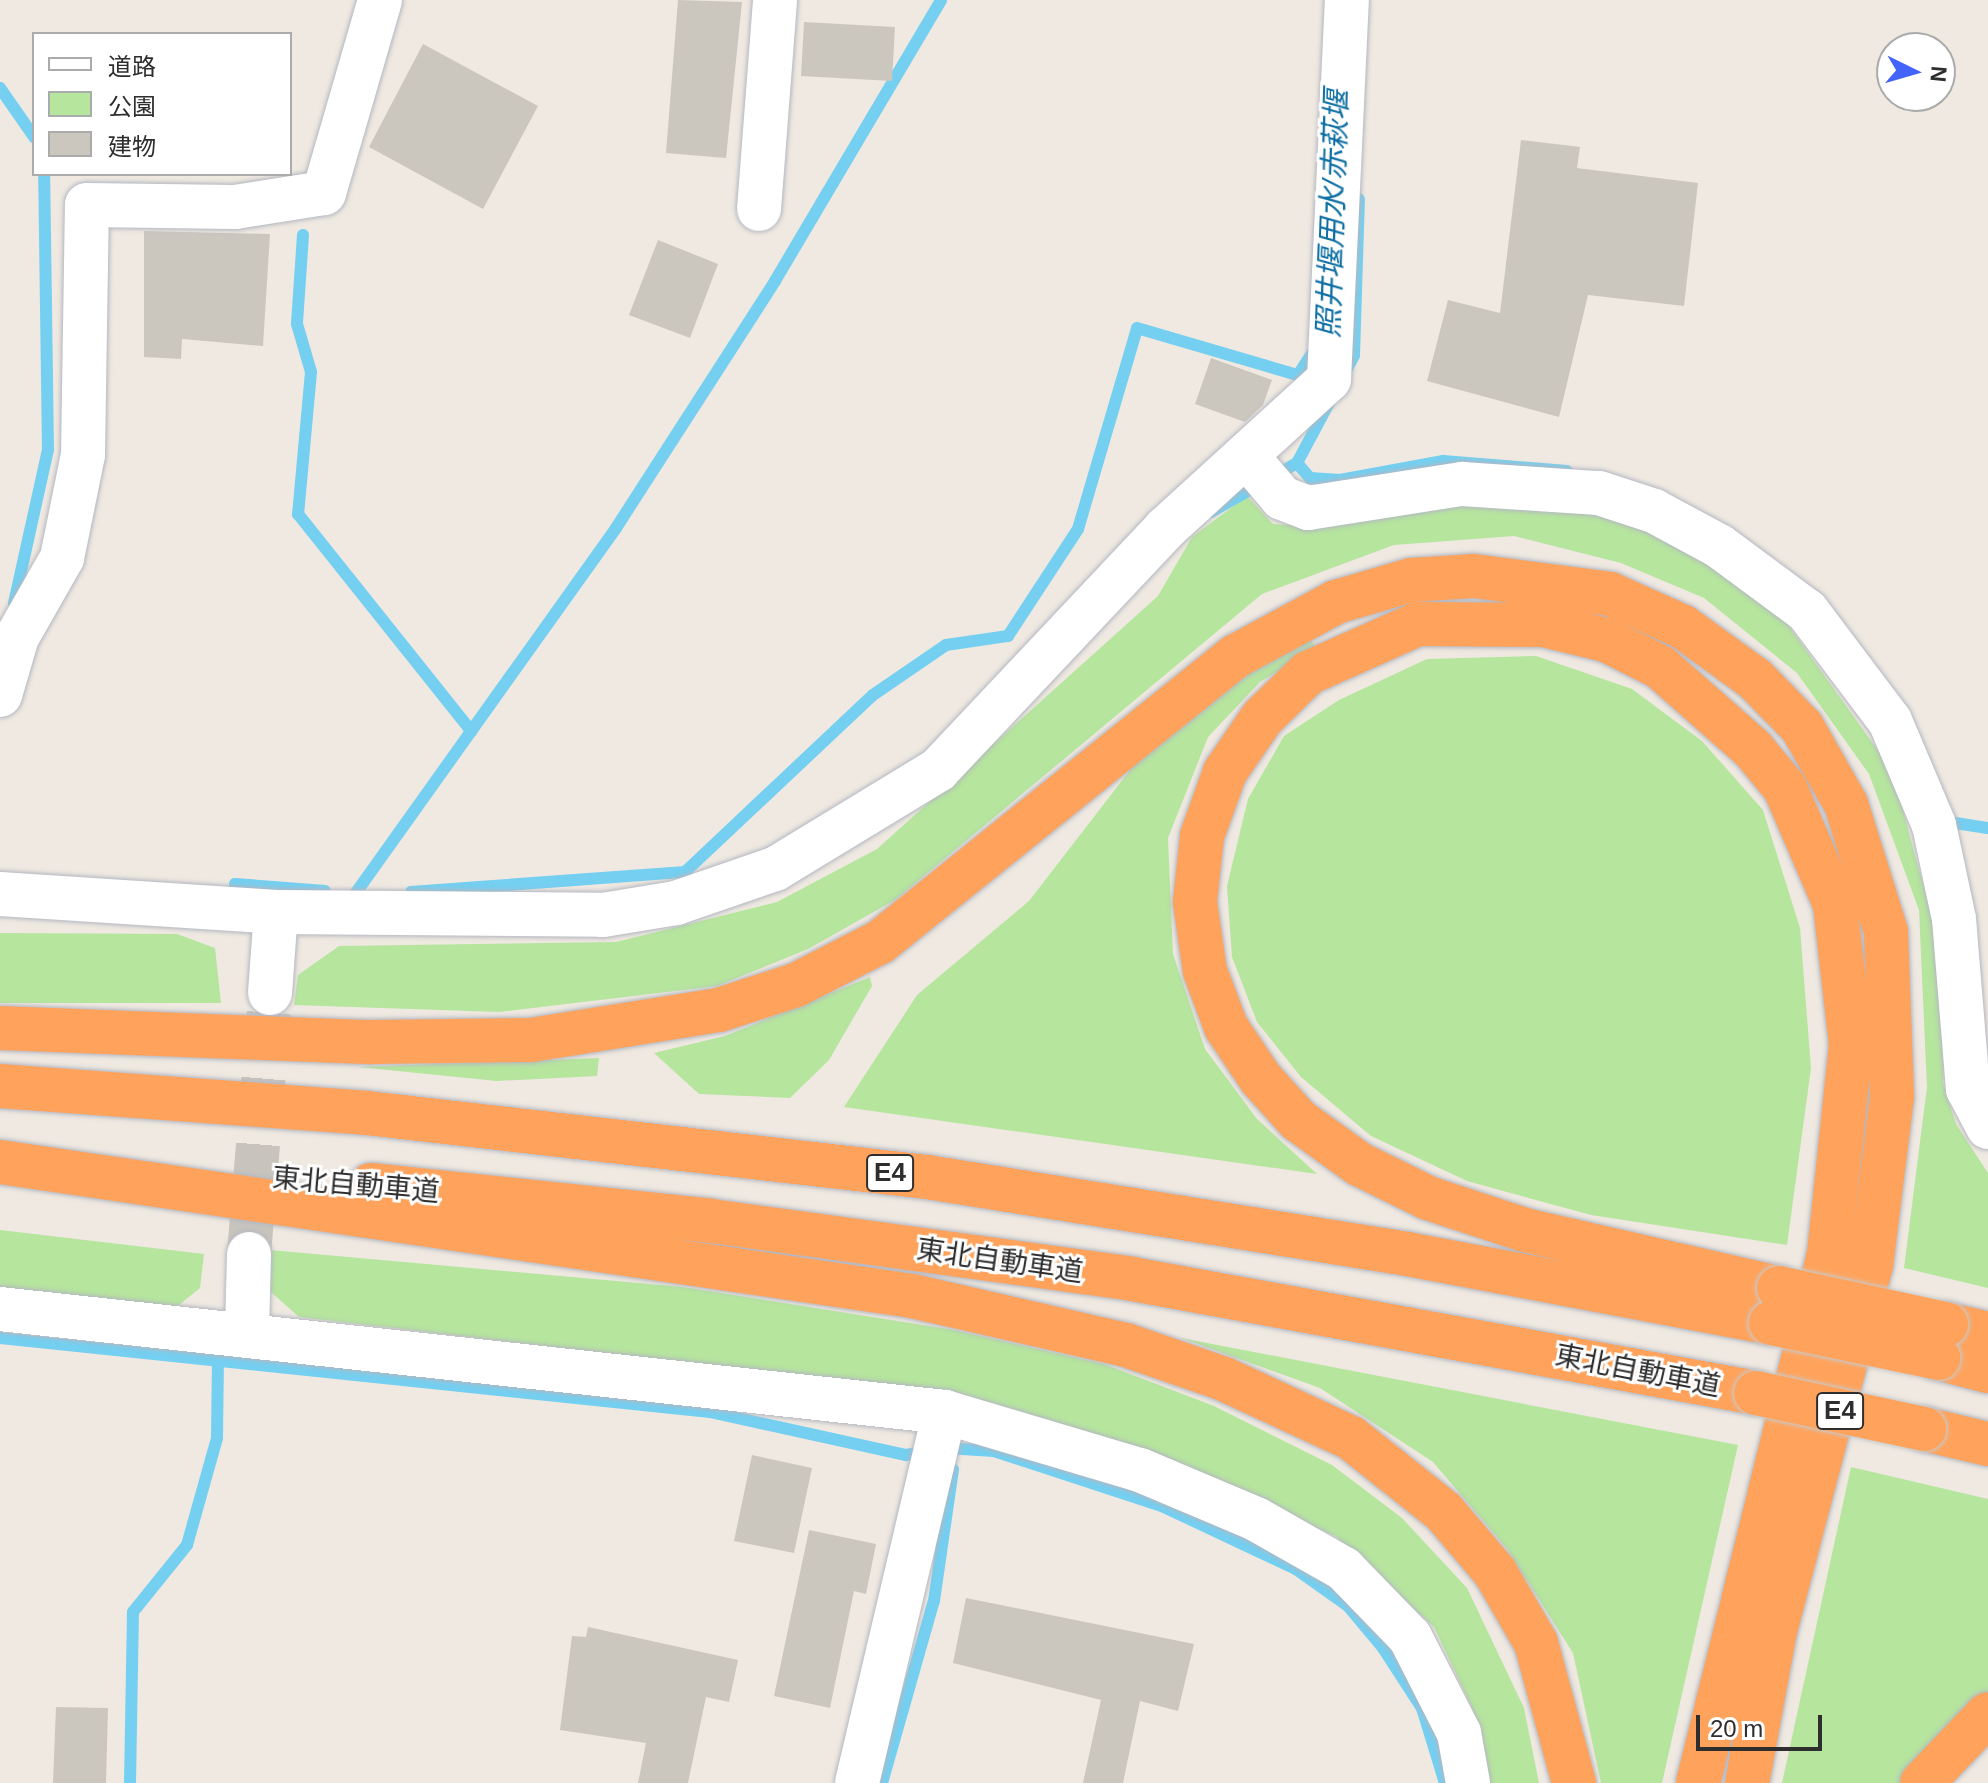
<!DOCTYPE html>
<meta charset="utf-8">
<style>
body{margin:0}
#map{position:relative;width:1988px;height:1783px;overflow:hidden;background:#efe9e1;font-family:Arial,"Noto Sans JP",sans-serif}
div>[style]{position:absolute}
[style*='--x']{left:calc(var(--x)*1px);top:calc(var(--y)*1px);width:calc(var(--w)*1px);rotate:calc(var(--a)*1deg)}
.green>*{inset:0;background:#b6e59e}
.stream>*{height:12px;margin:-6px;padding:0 6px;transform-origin:6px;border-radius:6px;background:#75cff0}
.building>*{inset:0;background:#cbc7bf}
.street-tunnel>*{height:44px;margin-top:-22px;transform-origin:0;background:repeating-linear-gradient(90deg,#c8c4bd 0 44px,transparent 0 66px)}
.roads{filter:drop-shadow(0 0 2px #b4b7c1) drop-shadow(0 0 2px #b4b7c1)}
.street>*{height:44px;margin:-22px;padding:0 22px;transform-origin:22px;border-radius:22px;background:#fff}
.highway>*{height:44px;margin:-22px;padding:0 22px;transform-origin:22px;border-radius:22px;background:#ffa35c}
.bridges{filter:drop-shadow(0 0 2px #c9c9c9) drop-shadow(0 0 2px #c9c9c9)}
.highway-bridge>*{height:44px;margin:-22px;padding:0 22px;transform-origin:22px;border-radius:22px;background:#ffa35c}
span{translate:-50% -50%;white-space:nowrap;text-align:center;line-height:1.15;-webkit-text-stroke:6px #fff;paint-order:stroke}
.shield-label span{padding:2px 6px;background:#fff;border:2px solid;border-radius:6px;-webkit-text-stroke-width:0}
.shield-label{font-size:26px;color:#2e2e2e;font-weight:700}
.street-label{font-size:28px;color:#2e2e2e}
.water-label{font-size:30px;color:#0d6fa3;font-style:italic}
.legend{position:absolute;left:32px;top:32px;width:260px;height:144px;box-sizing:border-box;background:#fff;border:2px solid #ababab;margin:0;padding:10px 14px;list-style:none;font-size:24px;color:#2e2e2e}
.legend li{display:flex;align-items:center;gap:16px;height:40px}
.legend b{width:40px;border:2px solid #ababab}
.north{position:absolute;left:1876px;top:32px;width:80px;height:80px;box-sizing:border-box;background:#fff;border:2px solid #ababab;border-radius:50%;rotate:95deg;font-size:22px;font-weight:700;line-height:32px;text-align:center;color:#2e2e2e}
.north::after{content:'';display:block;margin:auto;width:28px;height:36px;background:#4264fb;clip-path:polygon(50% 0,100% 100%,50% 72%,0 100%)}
.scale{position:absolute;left:1696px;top:1715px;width:126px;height:36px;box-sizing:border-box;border:4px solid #2e2e2e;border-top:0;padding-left:10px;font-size:24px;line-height:28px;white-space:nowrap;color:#2e2e2e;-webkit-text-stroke:6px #fff;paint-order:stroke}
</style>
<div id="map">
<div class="green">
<div style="clip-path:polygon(1247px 496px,1273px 524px,1326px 527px,1430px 503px,1542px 497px,1687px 541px,1783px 618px,1892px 770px,1947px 973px,1943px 1083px,1956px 1124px,1988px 1173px,1988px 1288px,1904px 1268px,1927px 1087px,1919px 910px,1869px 774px,1797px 673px,1704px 598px,1621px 563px,1514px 536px,1394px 545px,1262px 594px,895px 900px,808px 949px,717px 986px,499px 1012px,294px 1005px,298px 975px,339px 946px,616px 942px,777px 902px,877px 849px,1158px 596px,1192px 537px)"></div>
<div style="clip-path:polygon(1306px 633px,1316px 648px,1260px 682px,1208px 737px,1168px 838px,1173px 954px,1205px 1049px,1257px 1119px,1317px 1174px,844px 1107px,917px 995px,1029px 901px,1134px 765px,1253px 664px)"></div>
<div style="clip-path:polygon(1536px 656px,1632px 689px,1702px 741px,1763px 810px,1800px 928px,1811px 1068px,1787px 1245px,1591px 1215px,1467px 1181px,1371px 1136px,1301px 1077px,1257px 1022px,1232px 957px,1227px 886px,1248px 799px,1284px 736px,1339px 700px,1427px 659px)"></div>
<div style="clip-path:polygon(0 933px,177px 934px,215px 948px,221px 1003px,0 1003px)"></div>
<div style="clip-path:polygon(870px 977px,872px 986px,829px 1060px,790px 1098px,699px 1094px,654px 1053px,725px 1036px)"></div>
<div style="clip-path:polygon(599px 1058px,597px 1076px,497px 1081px,358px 1067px)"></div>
<div style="clip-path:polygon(0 1230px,204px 1254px,200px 1288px,174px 1309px,0 1294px)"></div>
<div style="clip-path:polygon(270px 1250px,683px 1287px,954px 1330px,1104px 1364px,1214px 1406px,1332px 1465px,1402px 1518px,1467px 1588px,1524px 1708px,1539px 1783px,1490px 1783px,1481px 1727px,1434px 1627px,1335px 1536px,1128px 1444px,940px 1392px,299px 1317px,263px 1285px)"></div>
<div style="clip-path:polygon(1181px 1338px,1738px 1445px,1662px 1783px,1601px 1783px,1573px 1653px,1507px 1549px,1433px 1462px,1320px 1388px)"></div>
<div style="clip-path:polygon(1851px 1467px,1988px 1499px,1988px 1693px,1901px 1783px,1782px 1783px)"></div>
</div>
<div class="stream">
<div style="--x:0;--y:88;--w:60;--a:55.2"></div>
<div style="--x:303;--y:235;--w:89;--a:93.9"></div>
<div style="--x:297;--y:324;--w:50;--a:73.7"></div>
<div style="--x:311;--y:372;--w:143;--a:95.2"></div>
<div style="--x:298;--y:514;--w:278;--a:51.4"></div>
<div style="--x:1346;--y:371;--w:18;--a:-63"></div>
<div style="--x:1354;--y:355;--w:156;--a:-88.2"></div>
<div style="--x:1297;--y:463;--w:20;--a:49"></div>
<div style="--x:1310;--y:478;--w:30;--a:4"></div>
<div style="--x:1340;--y:480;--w:105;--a:-10.5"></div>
<div style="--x:1443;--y:461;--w:124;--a:4.6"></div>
<div style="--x:1211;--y:512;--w:99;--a:-29.7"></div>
<div style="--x:1297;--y:463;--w:70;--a:-62"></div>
<div style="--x:14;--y:603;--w:157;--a:-77.5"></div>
<div style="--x:48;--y:450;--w:276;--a:-90.8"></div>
<div style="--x:1949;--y:822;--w:39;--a:9"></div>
<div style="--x:411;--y:892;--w:275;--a:-4.2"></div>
<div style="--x:685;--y:872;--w:258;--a:-43.3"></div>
<div style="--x:873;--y:695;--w:88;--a:-34.4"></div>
<div style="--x:946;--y:645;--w:63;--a:-8.3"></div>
<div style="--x:1008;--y:636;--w:128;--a:-56.8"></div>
<div style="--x:1078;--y:529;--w:209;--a:-73.6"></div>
<div style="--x:1137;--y:328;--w:168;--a:16.3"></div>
<div style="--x:1298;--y:375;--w:33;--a:-57"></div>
<div style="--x:355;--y:894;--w:450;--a:-54.5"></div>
<div style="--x:616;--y:528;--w:294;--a:-57.2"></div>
<div style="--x:775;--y:281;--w:326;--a:-59.4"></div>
<div style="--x:235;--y:900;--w:16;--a:-90"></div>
<div style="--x:235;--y:884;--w:90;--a:4.4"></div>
<div style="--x:0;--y:1338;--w:714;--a:5.95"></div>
<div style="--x:710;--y:1412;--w:201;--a:12.4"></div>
<div style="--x:906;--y:1455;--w:22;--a:-10"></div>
<div style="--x:946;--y:1448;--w:48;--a:3.6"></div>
<div style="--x:994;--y:1451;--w:179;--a:18.2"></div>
<div style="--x:1164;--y:1507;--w:146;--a:25.2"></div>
<div style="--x:1296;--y:1569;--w:64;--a:35.4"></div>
<div style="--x:1348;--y:1606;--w:55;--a:50.2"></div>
<div style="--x:1383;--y:1648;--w:72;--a:57"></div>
<div style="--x:1422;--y:1708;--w:78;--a:73"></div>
<div style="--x:130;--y:1783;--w:171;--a:-89"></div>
<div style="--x:133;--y:1612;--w:86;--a:-51.1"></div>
<div style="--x:187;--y:1545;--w:111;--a:-74.3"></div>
<div style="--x:217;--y:1438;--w:82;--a:-89.3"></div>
<div style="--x:882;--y:1783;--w:189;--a:-74.1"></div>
<div style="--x:934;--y:1601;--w:133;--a:-81.8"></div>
</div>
<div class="building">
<div style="clip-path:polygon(678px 0,742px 2px,726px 158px,666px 153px)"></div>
<div style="clip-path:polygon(804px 22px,895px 27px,892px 81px,801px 76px)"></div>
<div style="clip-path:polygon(423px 44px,538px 106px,483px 209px,369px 147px)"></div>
<div style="clip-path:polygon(1521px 140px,1580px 147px,1577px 168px,1698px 183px,1684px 306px,1588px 295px,1559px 417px,1427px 381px,1448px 300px,1500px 313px)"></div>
<div style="clip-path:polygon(144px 231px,270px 234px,263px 346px,182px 339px,181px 359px,144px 357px)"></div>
<div style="clip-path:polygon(658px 240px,718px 264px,690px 338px,629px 315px)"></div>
<div style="clip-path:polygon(1211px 358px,1272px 380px,1263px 405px,1245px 422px,1195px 404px)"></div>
<div style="clip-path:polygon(752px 1455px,812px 1468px,794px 1553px,734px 1541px)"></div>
<div style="clip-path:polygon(809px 1530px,876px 1544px,866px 1594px,854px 1591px,830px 1708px,774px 1696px)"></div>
<div style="clip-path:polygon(966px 1598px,1194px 1644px,1178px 1711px,1140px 1701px,1123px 1783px,1083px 1783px,1101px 1700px,953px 1663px)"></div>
<div style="clip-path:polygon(588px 1627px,738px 1660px,729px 1702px,706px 1697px,688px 1783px,638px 1783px,646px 1743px,560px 1730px,572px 1636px,586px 1637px)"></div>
<div style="clip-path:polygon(56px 1707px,108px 1708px,106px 1783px,53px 1783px)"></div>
</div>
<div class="street-tunnel">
<div style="--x:249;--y:1254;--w:256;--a:-85.3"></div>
</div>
<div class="roads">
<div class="street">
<div style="--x:759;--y:209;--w:210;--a:-85.6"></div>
<div style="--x:1248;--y:458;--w:52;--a:49.6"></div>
<div style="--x:1282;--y:498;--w:28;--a:21"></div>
<div style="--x:1308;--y:508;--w:156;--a:-8.9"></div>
<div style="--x:1462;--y:484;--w:137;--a:3.8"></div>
<div style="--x:1599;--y:493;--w:58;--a:18.1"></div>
<div style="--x:1654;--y:511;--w:74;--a:28.3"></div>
<div style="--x:1719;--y:546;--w:109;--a:36.5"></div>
<div style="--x:1807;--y:611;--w:138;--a:53"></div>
<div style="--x:1890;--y:721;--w:113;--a:67.1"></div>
<div style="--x:1934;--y:825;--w:96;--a:78"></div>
<div style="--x:1954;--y:919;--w:171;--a:85.3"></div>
<div style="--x:1968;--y:1089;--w:43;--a:62.2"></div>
<div style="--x:0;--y:695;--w:60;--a:-73.7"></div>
<div style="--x:17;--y:637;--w:91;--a:-60.3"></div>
<div style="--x:62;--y:558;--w:105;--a:-78.5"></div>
<div style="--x:83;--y:455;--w:250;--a:-89.1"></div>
<div style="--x:87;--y:205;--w:148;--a:0.8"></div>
<div style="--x:235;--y:207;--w:90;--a:-8.9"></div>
<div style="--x:324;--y:193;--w:201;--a:-73.8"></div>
<div style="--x:0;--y:894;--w:277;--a:3.7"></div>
<div style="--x:276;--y:912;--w:327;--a:0.5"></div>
<div style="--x:603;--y:915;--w:74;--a:-9.3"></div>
<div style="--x:676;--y:903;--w:105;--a:-19"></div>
<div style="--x:775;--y:869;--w:191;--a:-31.3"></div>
<div style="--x:938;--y:770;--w:331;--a:-46.7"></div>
<div style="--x:1165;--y:529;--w:222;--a:-42.4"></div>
<div style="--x:1329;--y:379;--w:379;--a:-87.3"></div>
<div style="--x:270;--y:993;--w:81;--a:-85.8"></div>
<div style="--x:0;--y:1309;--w:951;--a:6.22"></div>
<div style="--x:945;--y:1412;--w:203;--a:16.6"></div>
<div style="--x:1140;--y:1470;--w:126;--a:22.9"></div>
<div style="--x:1256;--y:1519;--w:101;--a:29.6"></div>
<div style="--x:1344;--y:1569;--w:95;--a:45.9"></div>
<div style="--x:1410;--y:1637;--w:108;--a:63"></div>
<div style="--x:1459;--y:1733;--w:51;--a:79.8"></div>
<div style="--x:247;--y:1331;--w:77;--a:-88.5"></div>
<div style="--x:857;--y:1783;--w:381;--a:-76.7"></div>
</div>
<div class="highway">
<div style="--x:0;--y:1028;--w:372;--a:2.2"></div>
<div style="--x:372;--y:1042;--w:159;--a:-0.7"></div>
<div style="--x:531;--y:1040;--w:190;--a:-9.1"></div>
<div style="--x:719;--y:1010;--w:81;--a:-18"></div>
<div style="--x:796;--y:985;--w:94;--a:-27.1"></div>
<div style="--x:880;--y:942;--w:457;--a:-38.8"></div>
<div style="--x:1236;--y:656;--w:114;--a:-28.4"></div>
<div style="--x:1336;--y:602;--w:78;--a:-16.3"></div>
<div style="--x:1411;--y:580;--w:63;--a:-3.6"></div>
<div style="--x:1474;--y:576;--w:137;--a:7.5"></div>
<div style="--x:1610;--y:594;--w:80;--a:24.3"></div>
<div style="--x:1683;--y:627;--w:89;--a:35.8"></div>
<div style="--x:1755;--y:679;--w:67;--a:45.6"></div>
<div style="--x:1802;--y:727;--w:89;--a:60.3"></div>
<div style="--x:1846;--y:804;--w:134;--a:72.6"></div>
<div style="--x:1886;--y:932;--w:165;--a:87.9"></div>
<div style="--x:1892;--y:1097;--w:169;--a:97.1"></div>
<div style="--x:1871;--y:1265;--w:378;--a:104.7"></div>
<div style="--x:1775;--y:1631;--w:155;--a:100.4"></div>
<div style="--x:0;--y:1086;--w:368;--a:4.2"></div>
<div style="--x:367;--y:1113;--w:564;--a:6.52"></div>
<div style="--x:927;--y:1177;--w:486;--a:9.1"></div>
<div style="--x:1407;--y:1254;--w:370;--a:10.7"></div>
<div style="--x:0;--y:1162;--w:922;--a:8.36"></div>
<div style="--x:912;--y:1296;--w:220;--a:12.9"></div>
<div style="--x:1126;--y:1345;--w:104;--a:19.1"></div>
<div style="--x:1224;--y:1379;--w:140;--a:24.9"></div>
<div style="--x:1351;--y:1438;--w:119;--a:38.5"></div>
<div style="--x:1444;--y:1512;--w:79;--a:49.6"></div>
<div style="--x:1495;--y:1572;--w:82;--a:60"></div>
<div style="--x:1536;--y:1643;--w:145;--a:74.8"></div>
<div style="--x:371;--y:1185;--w:342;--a:6"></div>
<div style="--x:711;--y:1221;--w:425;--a:7.8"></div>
<div style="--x:1132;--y:1279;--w:634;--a:10.35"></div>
<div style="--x:1946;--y:1324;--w:43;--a:13.4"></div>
<div style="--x:1938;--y:1358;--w:52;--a:14.6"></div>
<div style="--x:1924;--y:1429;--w:66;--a:13.2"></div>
<div style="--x:1698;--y:1783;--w:545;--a:-76.09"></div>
<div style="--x:1829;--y:1254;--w:210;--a:-84"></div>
<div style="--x:1851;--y:1045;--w:142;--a:-96.5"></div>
<div style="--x:1835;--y:904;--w:126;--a:-113.3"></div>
<div style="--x:1785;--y:788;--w:50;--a:-129.4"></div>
<div style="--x:1753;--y:749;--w:124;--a:-138.6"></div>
<div style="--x:1660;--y:667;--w:60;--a:-153.4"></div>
<div style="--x:1606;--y:640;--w:65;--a:-166.6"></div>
<div style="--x:1543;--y:625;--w:125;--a:-179.5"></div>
<div style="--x:1418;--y:624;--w:120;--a:156"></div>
<div style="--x:1308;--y:673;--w:64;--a:135.6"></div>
<div style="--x:1262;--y:718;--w:65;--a:124.4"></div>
<div style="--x:1225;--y:772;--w:68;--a:109.8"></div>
<div style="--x:1202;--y:836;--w:66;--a:96.1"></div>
<div style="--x:1195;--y:902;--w:70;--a:81.8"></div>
<div style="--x:1205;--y:971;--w:60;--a:69.4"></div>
<div style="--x:1226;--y:1027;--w:63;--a:56.1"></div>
<div style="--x:1261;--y:1079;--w:55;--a:47.9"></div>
<div style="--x:1298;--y:1120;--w:75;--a:35.8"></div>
<div style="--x:1359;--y:1164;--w:77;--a:26.2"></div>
<div style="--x:1428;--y:1198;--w:102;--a:18.3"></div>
<div style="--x:1525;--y:1230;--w:261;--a:12.9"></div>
<div style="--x:1922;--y:1783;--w:95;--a:-46.3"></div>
</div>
</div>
<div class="bridges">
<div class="highway-bridge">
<div style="--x:1779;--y:1288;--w:171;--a:12.2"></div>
<div style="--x:1771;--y:1323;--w:171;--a:11.8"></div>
<div style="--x:1756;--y:1393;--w:172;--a:12.1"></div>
</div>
</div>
<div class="shield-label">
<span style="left:890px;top:1173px">E4</span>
<span style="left:1840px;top:1411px">E4</span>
</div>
<div class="street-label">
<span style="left:356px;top:1185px;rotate:5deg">東北自動車道</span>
<span style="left:1000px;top:1261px;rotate:8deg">東北自動車道</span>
<span style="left:1638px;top:1371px;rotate:11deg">東北自動車道</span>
</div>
<div class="water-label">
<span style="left:1333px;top:214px;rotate:-88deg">照井堰用水/赤萩堰</span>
</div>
<ul class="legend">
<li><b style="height:10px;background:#fff"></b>道路</li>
<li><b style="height:22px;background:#b6e59e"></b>公園</li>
<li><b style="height:22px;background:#cbc7bf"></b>建物</li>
</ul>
<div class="north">N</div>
<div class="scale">20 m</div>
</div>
